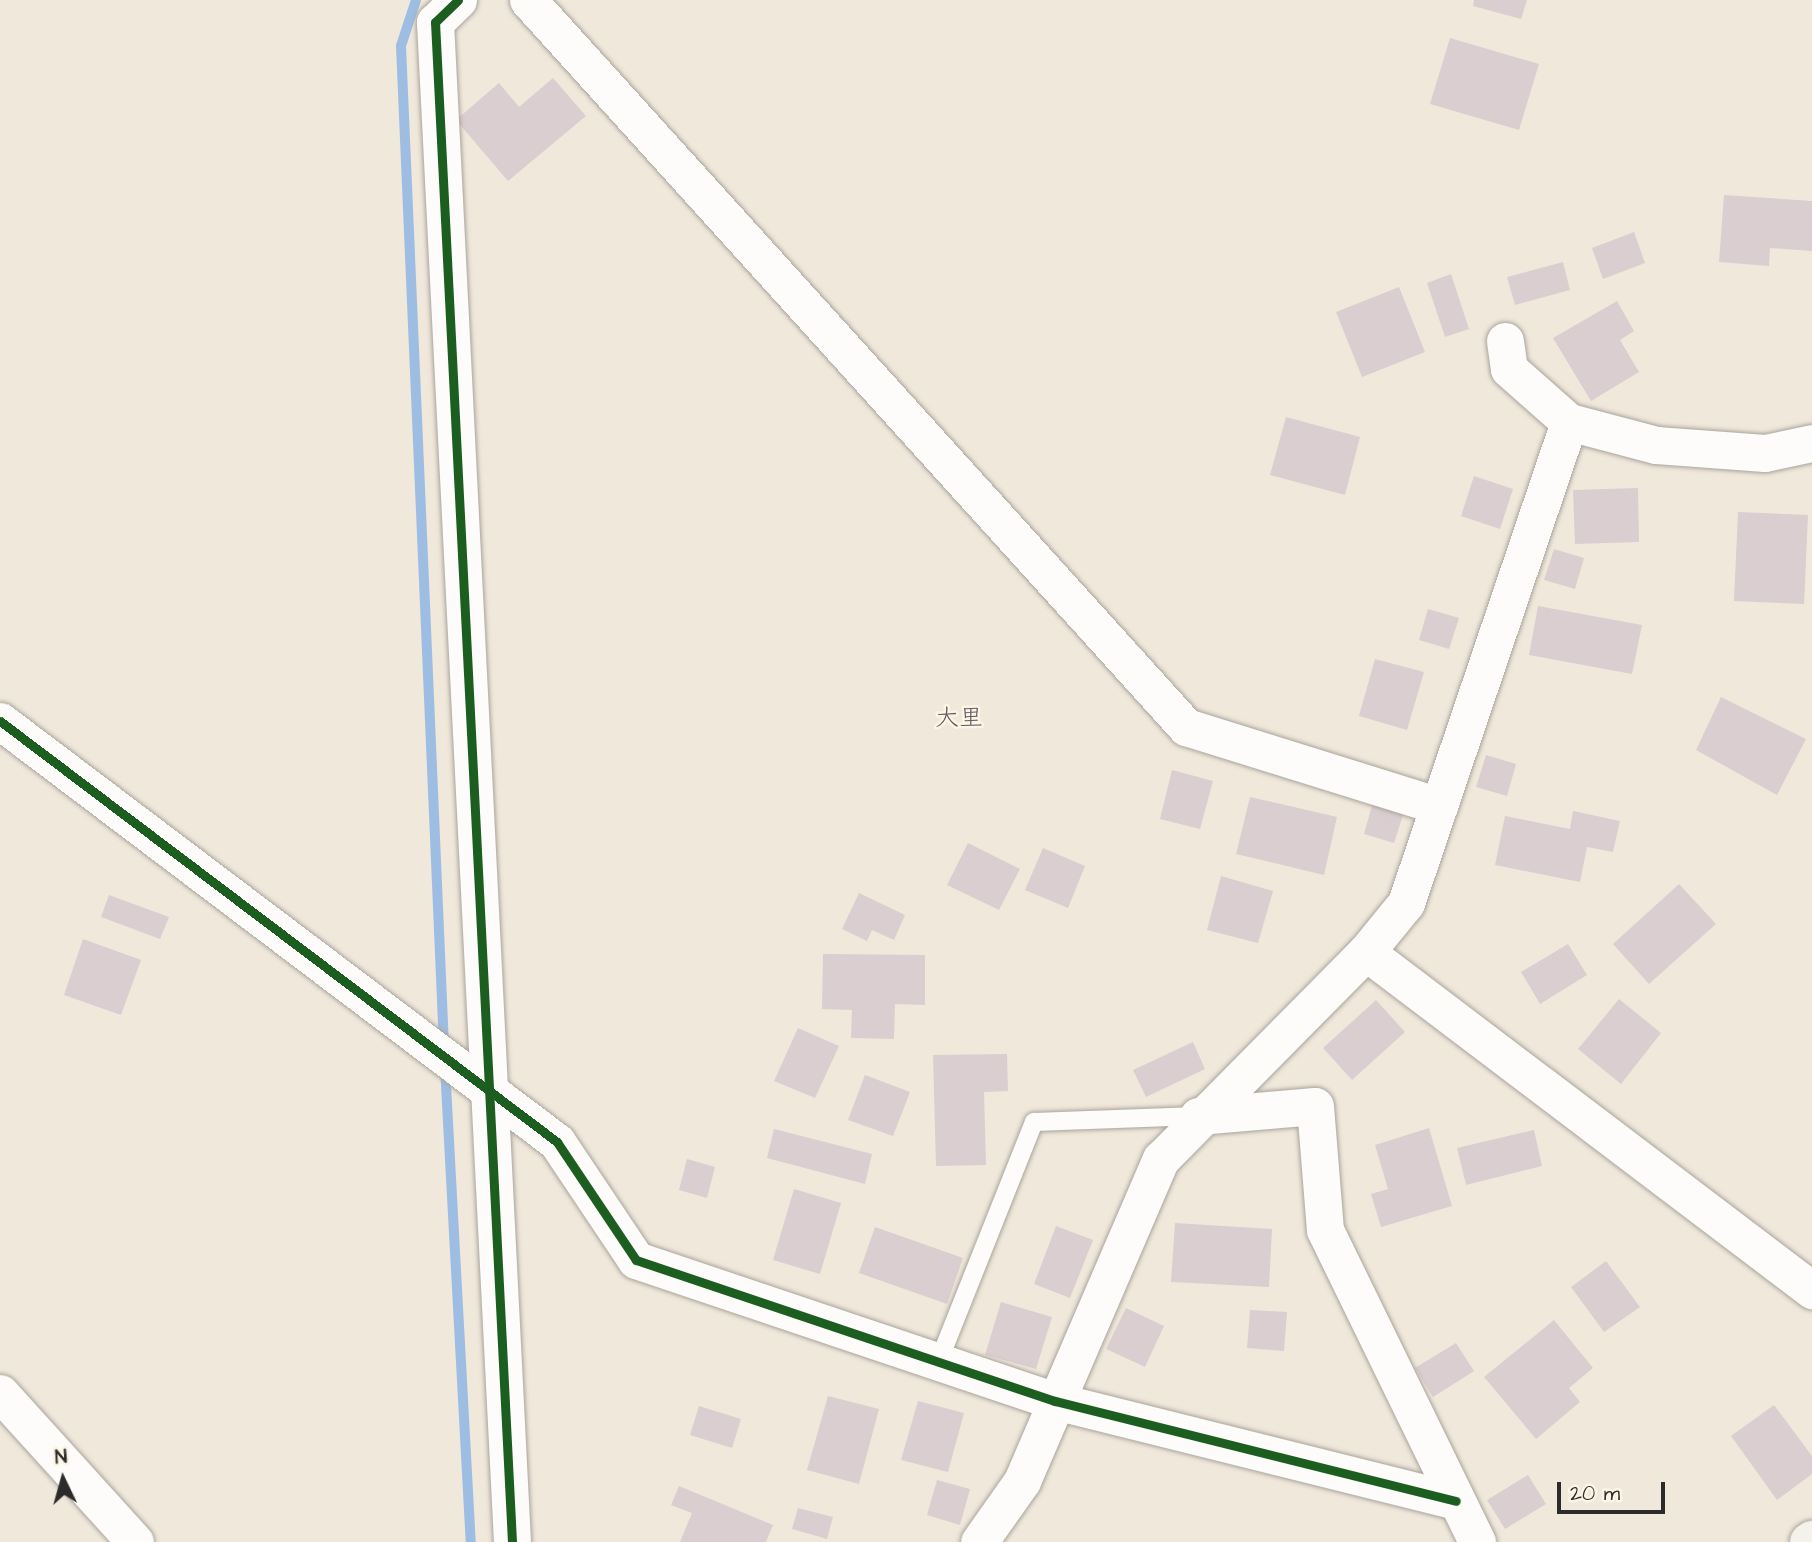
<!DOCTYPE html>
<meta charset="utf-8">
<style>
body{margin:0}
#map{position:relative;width:1812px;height:1542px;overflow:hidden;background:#f0e8db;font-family:"Architects Daughter","Klee One",sans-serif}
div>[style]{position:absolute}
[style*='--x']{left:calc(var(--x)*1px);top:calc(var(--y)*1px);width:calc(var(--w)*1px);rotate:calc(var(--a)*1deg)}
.stream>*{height:10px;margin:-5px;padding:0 5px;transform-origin:5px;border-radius:5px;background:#9ebde2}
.building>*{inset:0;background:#dbced0}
.roads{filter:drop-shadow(0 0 2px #a9a49d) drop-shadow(0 0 2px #a9a49d)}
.lane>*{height:18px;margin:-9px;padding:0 9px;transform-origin:9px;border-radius:9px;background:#fdfcfa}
.street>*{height:37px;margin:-18.5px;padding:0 18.5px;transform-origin:18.5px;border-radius:18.5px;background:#fdfcfa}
.secondary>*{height:38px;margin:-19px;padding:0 19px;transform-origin:19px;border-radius:19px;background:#f5f1eb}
.cycleway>*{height:9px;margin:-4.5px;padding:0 4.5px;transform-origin:4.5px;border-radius:4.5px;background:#1b5e20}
span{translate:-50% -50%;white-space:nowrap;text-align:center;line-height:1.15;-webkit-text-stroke:5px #fcf5e5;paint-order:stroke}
.neighbourhood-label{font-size:24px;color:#685765}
.north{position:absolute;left:28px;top:1444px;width:70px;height:70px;-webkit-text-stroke:5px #fcf5e5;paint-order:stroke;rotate:355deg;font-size:19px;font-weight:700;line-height:28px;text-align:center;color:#2b2b2b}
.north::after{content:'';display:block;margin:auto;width:24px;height:32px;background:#2b2b2b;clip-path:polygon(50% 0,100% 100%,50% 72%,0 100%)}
.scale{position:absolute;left:1557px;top:1482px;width:108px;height:32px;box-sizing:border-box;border:4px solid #2b2b2b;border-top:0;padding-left:9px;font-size:21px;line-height:24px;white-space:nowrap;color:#2b2b2b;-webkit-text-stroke:5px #fcf5e5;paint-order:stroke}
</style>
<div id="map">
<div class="stream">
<div style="--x:416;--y:0;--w:48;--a:108.1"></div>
<div style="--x:401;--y:46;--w:1002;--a:87.54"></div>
<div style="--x:445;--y:1067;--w:476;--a:86.9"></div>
</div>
<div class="building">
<div style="clip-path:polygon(1474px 0,1527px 0,1521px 19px,1473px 6px)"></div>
<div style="clip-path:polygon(1450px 38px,1539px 64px,1519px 130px,1430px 104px)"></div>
<div style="clip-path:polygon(553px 78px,586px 116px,508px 181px,456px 120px,499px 83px,519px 107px)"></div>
<div style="clip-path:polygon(1724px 195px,1812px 201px,1812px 251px,1770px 248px,1769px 266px,1719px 262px)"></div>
<div style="clip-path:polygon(1634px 232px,1645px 263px,1603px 279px,1592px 248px)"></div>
<div style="clip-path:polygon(1563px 262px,1570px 290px,1515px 305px,1507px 277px)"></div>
<div style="clip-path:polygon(1451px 274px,1469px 329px,1445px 337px,1427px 283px)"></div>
<div style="clip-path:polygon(1399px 287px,1425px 352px,1362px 377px,1336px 312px)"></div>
<div style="clip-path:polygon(1617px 301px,1634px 331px,1620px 340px,1639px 372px,1591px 401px,1553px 338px)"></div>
<div style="clip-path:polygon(1286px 417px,1360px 437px,1345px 495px,1270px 475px)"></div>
<div style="clip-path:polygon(1474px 476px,1513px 489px,1500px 529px,1461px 516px)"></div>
<div style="clip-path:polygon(1638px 488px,1639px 542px,1575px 544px,1573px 490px)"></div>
<div style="clip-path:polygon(1738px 512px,1808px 515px,1804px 604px,1734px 601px)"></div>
<div style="clip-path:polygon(1554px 549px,1584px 558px,1575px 589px,1544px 580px)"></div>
<div style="clip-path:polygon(1538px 606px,1642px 625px,1632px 674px,1529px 655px)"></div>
<div style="clip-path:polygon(1428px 609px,1459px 618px,1449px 649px,1419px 640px)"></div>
<div style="clip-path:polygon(1375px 659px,1424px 672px,1407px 730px,1359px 716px)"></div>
<div style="clip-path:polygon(1721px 697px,1806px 739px,1777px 795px,1696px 750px)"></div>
<div style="clip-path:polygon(1486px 755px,1516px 764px,1507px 796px,1476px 787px)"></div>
<div style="clip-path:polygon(1172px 770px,1213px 781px,1200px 829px,1160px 819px)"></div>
<div style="clip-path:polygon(1250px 797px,1337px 817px,1324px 875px,1236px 854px)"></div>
<div style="clip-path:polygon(1373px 802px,1404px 812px,1394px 843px,1364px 834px)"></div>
<div style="clip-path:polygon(1573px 811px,1620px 821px,1613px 852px,1587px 847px,1580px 882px,1495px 865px,1505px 816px,1570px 829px)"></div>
<div style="clip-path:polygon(968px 843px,1020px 869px,999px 910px,947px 885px)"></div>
<div style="clip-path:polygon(1043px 848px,1085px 866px,1068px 908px,1025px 890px)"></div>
<div style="clip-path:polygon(1221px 876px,1273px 891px,1258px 943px,1207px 930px)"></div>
<div style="clip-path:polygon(1679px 884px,1716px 924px,1649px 984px,1613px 944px)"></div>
<div style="clip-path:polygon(859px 893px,905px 915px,894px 940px,872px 930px,867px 941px,842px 929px)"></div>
<div style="clip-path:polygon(109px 895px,169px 917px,160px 939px,101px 917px)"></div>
<div style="clip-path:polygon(83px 939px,141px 960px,121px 1015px,64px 995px)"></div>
<div style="clip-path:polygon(1568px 944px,1587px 975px,1540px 1004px,1521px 972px)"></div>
<div style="clip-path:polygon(823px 954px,925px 955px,925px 1005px,895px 1004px,894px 1039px,851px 1038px,852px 1010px,822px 1009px)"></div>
<div style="clip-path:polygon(1619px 999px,1661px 1033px,1621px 1084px,1578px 1049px)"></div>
<div style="clip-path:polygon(1376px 1000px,1405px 1032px,1352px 1080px,1323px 1048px)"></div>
<div style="clip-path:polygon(798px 1028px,839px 1046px,815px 1098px,774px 1081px)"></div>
<div style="clip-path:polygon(1193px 1042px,1205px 1069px,1146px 1097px,1133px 1070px)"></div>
<div style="clip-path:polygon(1007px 1054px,1008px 1091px,984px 1092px,986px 1165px,936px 1166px,933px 1055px)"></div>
<div style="clip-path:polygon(865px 1075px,910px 1092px,893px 1136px,848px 1120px)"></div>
<div style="clip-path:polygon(1429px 1128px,1452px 1206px,1381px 1227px,1371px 1194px,1388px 1189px,1375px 1145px)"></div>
<div style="clip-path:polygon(774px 1129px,872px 1154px,865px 1184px,767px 1158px)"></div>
<div style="clip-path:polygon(1534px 1130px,1542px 1166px,1466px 1185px,1457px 1148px)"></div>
<div style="clip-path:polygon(687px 1159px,715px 1167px,707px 1198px,679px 1190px)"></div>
<div style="clip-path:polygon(794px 1189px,841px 1203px,820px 1274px,773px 1260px)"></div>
<div style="clip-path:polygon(1175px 1223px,1272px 1229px,1269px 1287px,1171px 1282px)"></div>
<div style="clip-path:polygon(1056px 1226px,1093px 1240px,1070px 1298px,1034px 1284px)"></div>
<div style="clip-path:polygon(875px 1227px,963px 1258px,947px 1304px,859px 1273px)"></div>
<div style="clip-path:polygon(1606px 1261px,1640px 1307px,1604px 1332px,1571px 1287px)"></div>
<div style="clip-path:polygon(1001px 1302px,1052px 1317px,1036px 1369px,985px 1355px)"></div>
<div style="clip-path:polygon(1126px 1308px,1164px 1326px,1145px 1367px,1106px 1349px)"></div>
<div style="clip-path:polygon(1250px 1310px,1287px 1312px,1284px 1351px,1247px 1348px)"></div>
<div style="clip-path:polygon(1554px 1320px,1593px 1368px,1569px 1388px,1580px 1402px,1536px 1439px,1484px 1377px)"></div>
<div style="clip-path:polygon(1456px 1343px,1474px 1371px,1433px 1397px,1415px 1368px)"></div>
<div style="clip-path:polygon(828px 1396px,879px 1409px,859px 1484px,807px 1470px)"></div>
<div style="clip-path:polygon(918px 1401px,964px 1413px,948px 1472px,901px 1460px)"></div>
<div style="clip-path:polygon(1774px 1405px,1812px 1456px,1812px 1474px,1777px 1500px,1731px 1436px)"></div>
<div style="clip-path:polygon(699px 1406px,741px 1419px,732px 1448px,690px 1435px)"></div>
<div style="clip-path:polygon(1528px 1475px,1546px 1504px,1505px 1529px,1487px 1500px)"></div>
<div style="clip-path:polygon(937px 1480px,970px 1489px,960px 1525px,927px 1515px)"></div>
<div style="clip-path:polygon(679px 1486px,773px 1525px,766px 1542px,680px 1542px,692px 1513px,671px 1505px)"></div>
<div style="clip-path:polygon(798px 1508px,833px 1517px,827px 1539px,792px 1529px)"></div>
</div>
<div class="roads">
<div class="lane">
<div style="--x:940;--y:1358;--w:254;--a:-68.3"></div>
<div style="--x:1034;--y:1122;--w:164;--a:-2.1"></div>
</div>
<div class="street">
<div style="--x:458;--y:0;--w:32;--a:136"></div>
<div style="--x:435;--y:22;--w:1522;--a:87.1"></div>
<div style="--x:528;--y:0;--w:981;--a:47.85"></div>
<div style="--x:1186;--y:727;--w:265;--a:17.3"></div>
<div style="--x:1505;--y:341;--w:28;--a:82"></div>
<div style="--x:1509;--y:369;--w:80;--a:41.5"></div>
<div style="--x:1569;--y:422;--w:90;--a:14.8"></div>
<div style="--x:1656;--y:445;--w:109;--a:4.2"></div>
<div style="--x:1765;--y:453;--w:48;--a:-12"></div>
<div style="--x:0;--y:721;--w:698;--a:37.08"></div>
<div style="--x:557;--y:1142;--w:142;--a:56.2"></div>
<div style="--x:636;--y:1260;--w:442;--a:18.6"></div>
<div style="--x:1055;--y:1401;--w:413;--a:14"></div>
<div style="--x:1366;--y:952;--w:560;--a:37.16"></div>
<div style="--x:1198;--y:1116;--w:117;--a:-4.9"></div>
<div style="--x:1315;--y:1106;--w:124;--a:85.4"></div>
<div style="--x:1325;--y:1230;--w:347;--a:64"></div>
<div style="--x:0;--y:1393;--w:201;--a:47.8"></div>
<div style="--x:979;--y:1542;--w:75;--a:-54.8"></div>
<div style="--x:1022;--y:1481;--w:351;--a:-66.7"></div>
<div style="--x:1161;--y:1159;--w:291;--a:-45.3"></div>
<div style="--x:1366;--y:952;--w:63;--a:-50.8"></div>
<div style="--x:1406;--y:903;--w:508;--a:-71.28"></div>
</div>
<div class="secondary">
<div style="--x:1809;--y:1542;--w:4;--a:-34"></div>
</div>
</div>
<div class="cycleway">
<div style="--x:458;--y:0;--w:32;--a:136"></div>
<div style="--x:435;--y:22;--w:1522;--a:87.1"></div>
<div style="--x:0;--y:721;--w:698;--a:37.08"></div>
<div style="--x:557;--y:1142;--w:142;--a:56.2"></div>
<div style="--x:636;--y:1260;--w:442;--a:18.6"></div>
<div style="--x:1055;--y:1401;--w:413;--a:14"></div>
</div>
<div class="neighbourhood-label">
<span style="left:959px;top:719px">大里</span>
</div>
<div class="north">N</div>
<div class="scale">20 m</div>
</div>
